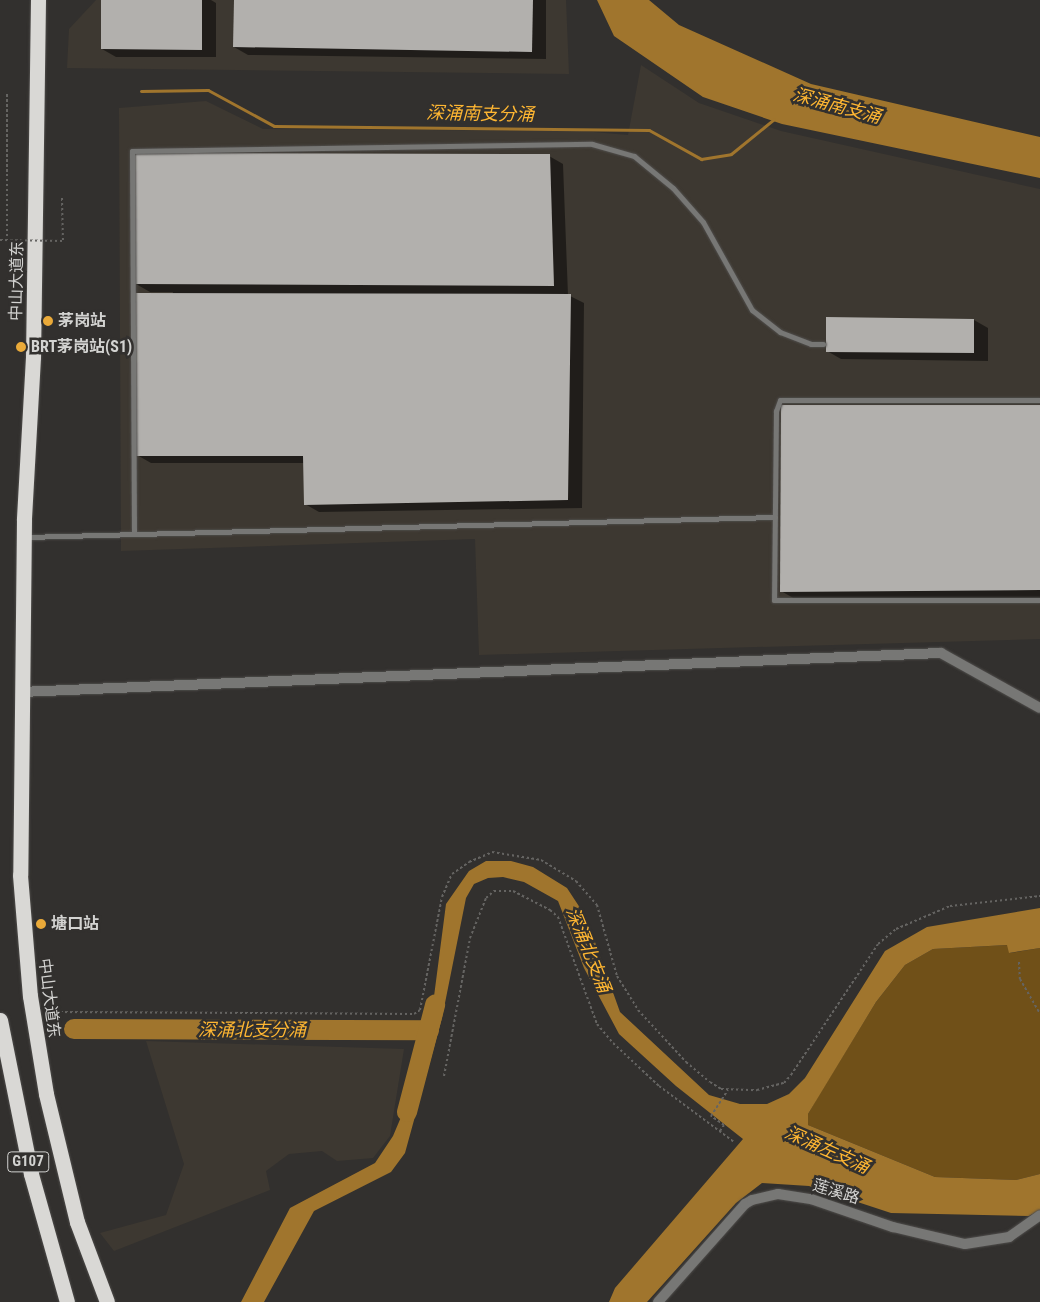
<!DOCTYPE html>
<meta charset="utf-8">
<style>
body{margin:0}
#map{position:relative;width:1040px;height:1302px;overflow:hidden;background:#32302e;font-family:"Roboto Condensed","Noto Sans SC",sans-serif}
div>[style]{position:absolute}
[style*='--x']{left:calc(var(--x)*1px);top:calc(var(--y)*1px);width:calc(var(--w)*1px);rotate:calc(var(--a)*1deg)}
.built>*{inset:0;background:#3d3831}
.green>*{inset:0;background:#705018}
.water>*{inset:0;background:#a0752d}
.shadow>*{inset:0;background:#0007}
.stream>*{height:3px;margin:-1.5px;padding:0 1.5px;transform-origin:1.5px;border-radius:1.5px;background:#a0752d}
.river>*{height:20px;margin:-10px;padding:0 10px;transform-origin:10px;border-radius:10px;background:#a0752d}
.building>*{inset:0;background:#b2b0ad}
.path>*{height:2px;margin-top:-1px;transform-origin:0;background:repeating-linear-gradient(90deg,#656462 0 2.5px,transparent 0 5px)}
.roads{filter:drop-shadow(0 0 1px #4f4d4b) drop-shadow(0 0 1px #4f4d4b)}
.lane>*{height:5px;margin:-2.5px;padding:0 2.5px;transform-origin:2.5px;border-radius:2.5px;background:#777775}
.street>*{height:10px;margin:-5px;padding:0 5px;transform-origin:5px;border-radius:5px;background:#777775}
.highway>*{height:15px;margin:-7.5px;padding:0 7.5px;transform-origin:7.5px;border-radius:7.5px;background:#d9d8d5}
.path-bridge>*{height:2px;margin-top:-1px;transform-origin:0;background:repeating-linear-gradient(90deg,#656462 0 2.5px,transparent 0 5px)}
.dots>*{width:14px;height:14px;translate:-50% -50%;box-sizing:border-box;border:2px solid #32302e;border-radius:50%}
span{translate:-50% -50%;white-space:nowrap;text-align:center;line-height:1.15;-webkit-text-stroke:5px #32302e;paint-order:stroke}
.shield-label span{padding:1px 4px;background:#32302e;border:1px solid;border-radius:4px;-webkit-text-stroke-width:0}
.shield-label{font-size:15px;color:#d3d3d1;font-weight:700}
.street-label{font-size:16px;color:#d3d3d1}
.poi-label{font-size:16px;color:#d3d3d1;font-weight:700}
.left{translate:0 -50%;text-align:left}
.water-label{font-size:18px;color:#feb632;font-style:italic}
</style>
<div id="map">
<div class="built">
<div style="clip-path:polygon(96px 0,566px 0,569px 74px,67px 68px,69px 29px)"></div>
<div style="clip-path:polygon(641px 65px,699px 103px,781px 131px,1040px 189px,1040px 639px,479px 655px,475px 539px,121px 551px,119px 108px,206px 101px,263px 129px,582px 131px,628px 135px)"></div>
<div style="clip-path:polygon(146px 1041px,404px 1049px,390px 1136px,373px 1158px,337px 1161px,322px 1151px,289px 1154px,266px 1171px,270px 1190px,114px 1251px,100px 1233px,166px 1215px,184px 1164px)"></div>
</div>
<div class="green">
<div style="clip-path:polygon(1008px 945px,1010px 953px,1040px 948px,1040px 1174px,1016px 1180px,935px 1177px,808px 1125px,808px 1114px,819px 1095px,876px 1002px,905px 965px,933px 949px)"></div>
</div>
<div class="water">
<div style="clip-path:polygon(597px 0,649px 0,679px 25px,811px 84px,1040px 137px,1040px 178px,782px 124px,703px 97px,614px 36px)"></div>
<div style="clip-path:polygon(486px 861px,511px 861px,533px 867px,567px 888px,586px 917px,620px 1012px,709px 1095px,740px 1104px,767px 1104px,789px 1094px,805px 1078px,885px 951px,927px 927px,1040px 908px,1040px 948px,1009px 953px,1007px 945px,933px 949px,905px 965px,876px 1002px,808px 1114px,808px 1125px,935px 1177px,1016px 1180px,1040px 1174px,1040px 1210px,1029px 1216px,891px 1213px,809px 1186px,762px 1183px,736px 1203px,647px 1302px,609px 1302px,615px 1288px,743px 1139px,676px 1086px,619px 1034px,584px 968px,558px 901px,524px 882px,503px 877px,488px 878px,474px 884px,466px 898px,442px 1018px,405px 1153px,391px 1172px,314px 1211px,264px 1302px,241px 1302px,290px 1208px,375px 1163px,393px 1136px,426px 1058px,446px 904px,469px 871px)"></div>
</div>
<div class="shadow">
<div style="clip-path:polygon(102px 0,211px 0,216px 3px,216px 57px,116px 57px,102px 49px)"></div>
<div style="clip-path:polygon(235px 0,546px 0,546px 59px,248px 55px,234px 47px)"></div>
<div style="clip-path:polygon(549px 156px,563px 164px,568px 295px,584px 303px,582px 508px,319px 512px,305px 504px,304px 463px,151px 463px,137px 455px,173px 292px,150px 292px,136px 284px)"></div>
<div style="clip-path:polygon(974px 320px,988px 328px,988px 361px,841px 359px,827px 351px)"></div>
<div style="clip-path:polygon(1040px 407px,1040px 598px,795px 599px,781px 591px)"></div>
</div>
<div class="stream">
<div style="--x:141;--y:91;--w:67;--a:-0.9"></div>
<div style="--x:208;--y:90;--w:75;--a:28.6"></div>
<div style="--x:274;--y:126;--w:375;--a:0.6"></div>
<div style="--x:649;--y:130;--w:60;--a:29.1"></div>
<div style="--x:701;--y:159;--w:30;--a:-9"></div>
<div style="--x:731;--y:154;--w:55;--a:-39.1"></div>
</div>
<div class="river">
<div style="--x:74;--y:1029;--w:355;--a:0.2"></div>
<div style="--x:407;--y:1112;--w:111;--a:-75.3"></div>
</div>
<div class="building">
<div style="clip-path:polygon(101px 0,202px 0,202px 50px,101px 49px)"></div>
<div style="clip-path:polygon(234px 0,533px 0,532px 52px,233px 47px)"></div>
<div style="clip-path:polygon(135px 153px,550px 154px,554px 286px,135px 284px)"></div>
<div style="clip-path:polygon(134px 293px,571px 294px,568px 500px,304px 505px,303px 456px,135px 456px)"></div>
<div style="clip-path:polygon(826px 317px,974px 319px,974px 353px,826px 352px)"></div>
<div style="clip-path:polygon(781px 405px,1040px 405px,1040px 590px,780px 592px)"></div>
</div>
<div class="path">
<div style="--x:7;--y:94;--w:146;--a:90"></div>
<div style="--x:62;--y:198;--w:43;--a:88.7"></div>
<div style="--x:1019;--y:962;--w:17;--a:87"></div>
<div style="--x:1020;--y:979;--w:39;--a:60"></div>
<div style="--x:45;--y:1012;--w:369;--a:0.3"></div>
<div style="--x:414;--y:1014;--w:7;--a:-34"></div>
<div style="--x:420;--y:1010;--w:115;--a:-79"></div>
<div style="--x:442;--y:897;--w:25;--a:-67"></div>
<div style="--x:452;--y:874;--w:21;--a:-35"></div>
<div style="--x:469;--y:862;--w:25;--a:-23"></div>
<div style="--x:492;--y:852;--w:50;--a:9.3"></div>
<div style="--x:541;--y:860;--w:41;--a:31"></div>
<div style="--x:576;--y:881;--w:32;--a:49"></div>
<div style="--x:597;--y:905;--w:74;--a:74.3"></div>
<div style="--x:617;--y:976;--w:40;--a:58"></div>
<div style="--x:638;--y:1010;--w:71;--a:47.3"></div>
<div style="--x:686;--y:1062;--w:31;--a:40"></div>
<div style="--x:710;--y:1082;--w:13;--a:32"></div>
<div style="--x:721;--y:1089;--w:36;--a:2"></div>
<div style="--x:757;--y:1090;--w:28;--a:-15"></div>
<div style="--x:784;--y:1083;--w:11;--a:-49"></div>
<div style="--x:791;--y:1075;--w:157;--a:-56.4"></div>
<div style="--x:878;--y:944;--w:23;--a:-40"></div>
<div style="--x:896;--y:929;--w:59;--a:-23.1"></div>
<div style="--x:950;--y:906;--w:91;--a:-6.3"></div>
<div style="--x:444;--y:1076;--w:140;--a:-79.3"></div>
<div style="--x:470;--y:938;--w:43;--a:-68.2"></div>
<div style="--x:486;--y:898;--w:11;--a:-41"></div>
<div style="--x:494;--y:891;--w:19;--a:0"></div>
<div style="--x:513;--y:891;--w:42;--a:27.2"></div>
<div style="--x:550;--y:910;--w:11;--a:41"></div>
<div style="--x:558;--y:917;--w:114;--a:70"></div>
<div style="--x:597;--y:1024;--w:25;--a:50"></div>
<div style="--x:613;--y:1043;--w:63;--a:43.1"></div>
<div style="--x:659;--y:1086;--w:94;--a:36.7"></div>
<div style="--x:720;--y:1131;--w:7;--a:-56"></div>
<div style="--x:724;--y:1125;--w:16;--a:-145"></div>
<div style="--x:711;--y:1116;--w:31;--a:-57"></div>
</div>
<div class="roads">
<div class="lane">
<div style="--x:1040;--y:400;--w:260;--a:180"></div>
<div style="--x:780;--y:400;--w:12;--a:110"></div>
<div style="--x:776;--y:411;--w:189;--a:90.6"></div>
<div style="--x:774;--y:600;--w:266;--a:0"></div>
<div style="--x:134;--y:534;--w:383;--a:-90.3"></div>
<div style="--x:132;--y:151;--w:460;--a:-0.9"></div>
<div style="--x:592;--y:144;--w:44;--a:15.9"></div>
<div style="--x:634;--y:156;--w:50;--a:39.4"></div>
<div style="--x:673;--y:188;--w:45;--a:48.6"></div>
<div style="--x:703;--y:222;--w:101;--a:60.9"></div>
<div style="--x:752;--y:310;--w:36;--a:38"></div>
<div style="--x:780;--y:332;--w:33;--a:21"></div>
<div style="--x:811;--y:344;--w:12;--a:0"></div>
<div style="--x:26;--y:537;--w:749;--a:-1.53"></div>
</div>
<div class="street">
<div style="--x:21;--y:692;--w:921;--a:-2.43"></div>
<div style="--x:941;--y:653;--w:113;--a:29.1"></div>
<div style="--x:658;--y:1302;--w:131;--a:-48.4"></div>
<div style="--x:745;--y:1204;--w:8;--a:-30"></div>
<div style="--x:752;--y:1200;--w:27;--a:-13"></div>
<div style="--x:778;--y:1194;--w:33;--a:9"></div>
<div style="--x:811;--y:1199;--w:87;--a:18.9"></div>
<div style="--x:893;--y:1227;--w:74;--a:13.3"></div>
<div style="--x:965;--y:1244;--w:45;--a:-9"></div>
<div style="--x:1009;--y:1237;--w:38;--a:-35"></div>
</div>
<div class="highway">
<div style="--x:38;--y:0;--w:357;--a:90.8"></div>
<div style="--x:33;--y:357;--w:163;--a:93.2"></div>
<div style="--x:24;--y:520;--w:355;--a:90.6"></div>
<div style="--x:20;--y:875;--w:121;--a:85.3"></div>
<div style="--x:30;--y:996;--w:99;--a:80.7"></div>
<div style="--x:46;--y:1094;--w:132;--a:76.4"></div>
<div style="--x:77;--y:1222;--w:85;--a:69.4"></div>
<div style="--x:0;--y:1020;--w:157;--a:78.6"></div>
<div style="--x:31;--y:1174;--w:133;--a:74.3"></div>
</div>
</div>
<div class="path-bridge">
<div style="--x:0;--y:240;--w:63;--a:0.9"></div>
</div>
<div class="dots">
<div style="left:48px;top:321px;background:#eaaa39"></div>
<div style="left:21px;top:347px;background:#eaaa39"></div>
<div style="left:41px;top:924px;background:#eaaa39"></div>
</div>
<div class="shield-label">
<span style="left:28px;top:1162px">G107</span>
</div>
<div class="street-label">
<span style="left:17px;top:281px;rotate:-89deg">中山大道东</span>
<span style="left:49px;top:998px;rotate:83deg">中山大道东</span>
<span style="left:836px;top:1192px;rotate:17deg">莲溪路</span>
</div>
<div class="poi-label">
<span class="left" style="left:58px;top:321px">茅岗站</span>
<span class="left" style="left:31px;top:347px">BRT茅岗站(S1)</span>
<span class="left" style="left:51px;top:924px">塘口站</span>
</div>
<div class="water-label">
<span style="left:837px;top:106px;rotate:15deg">深涌南支涌</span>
<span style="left:480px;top:114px;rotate:1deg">深涌南支分涌</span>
<span style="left:588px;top:950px;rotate:68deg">深涌北支涌</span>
<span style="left:252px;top:1030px">深涌北支分涌</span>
<span style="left:827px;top:1150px;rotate:24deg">深涌左支涌</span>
</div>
</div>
